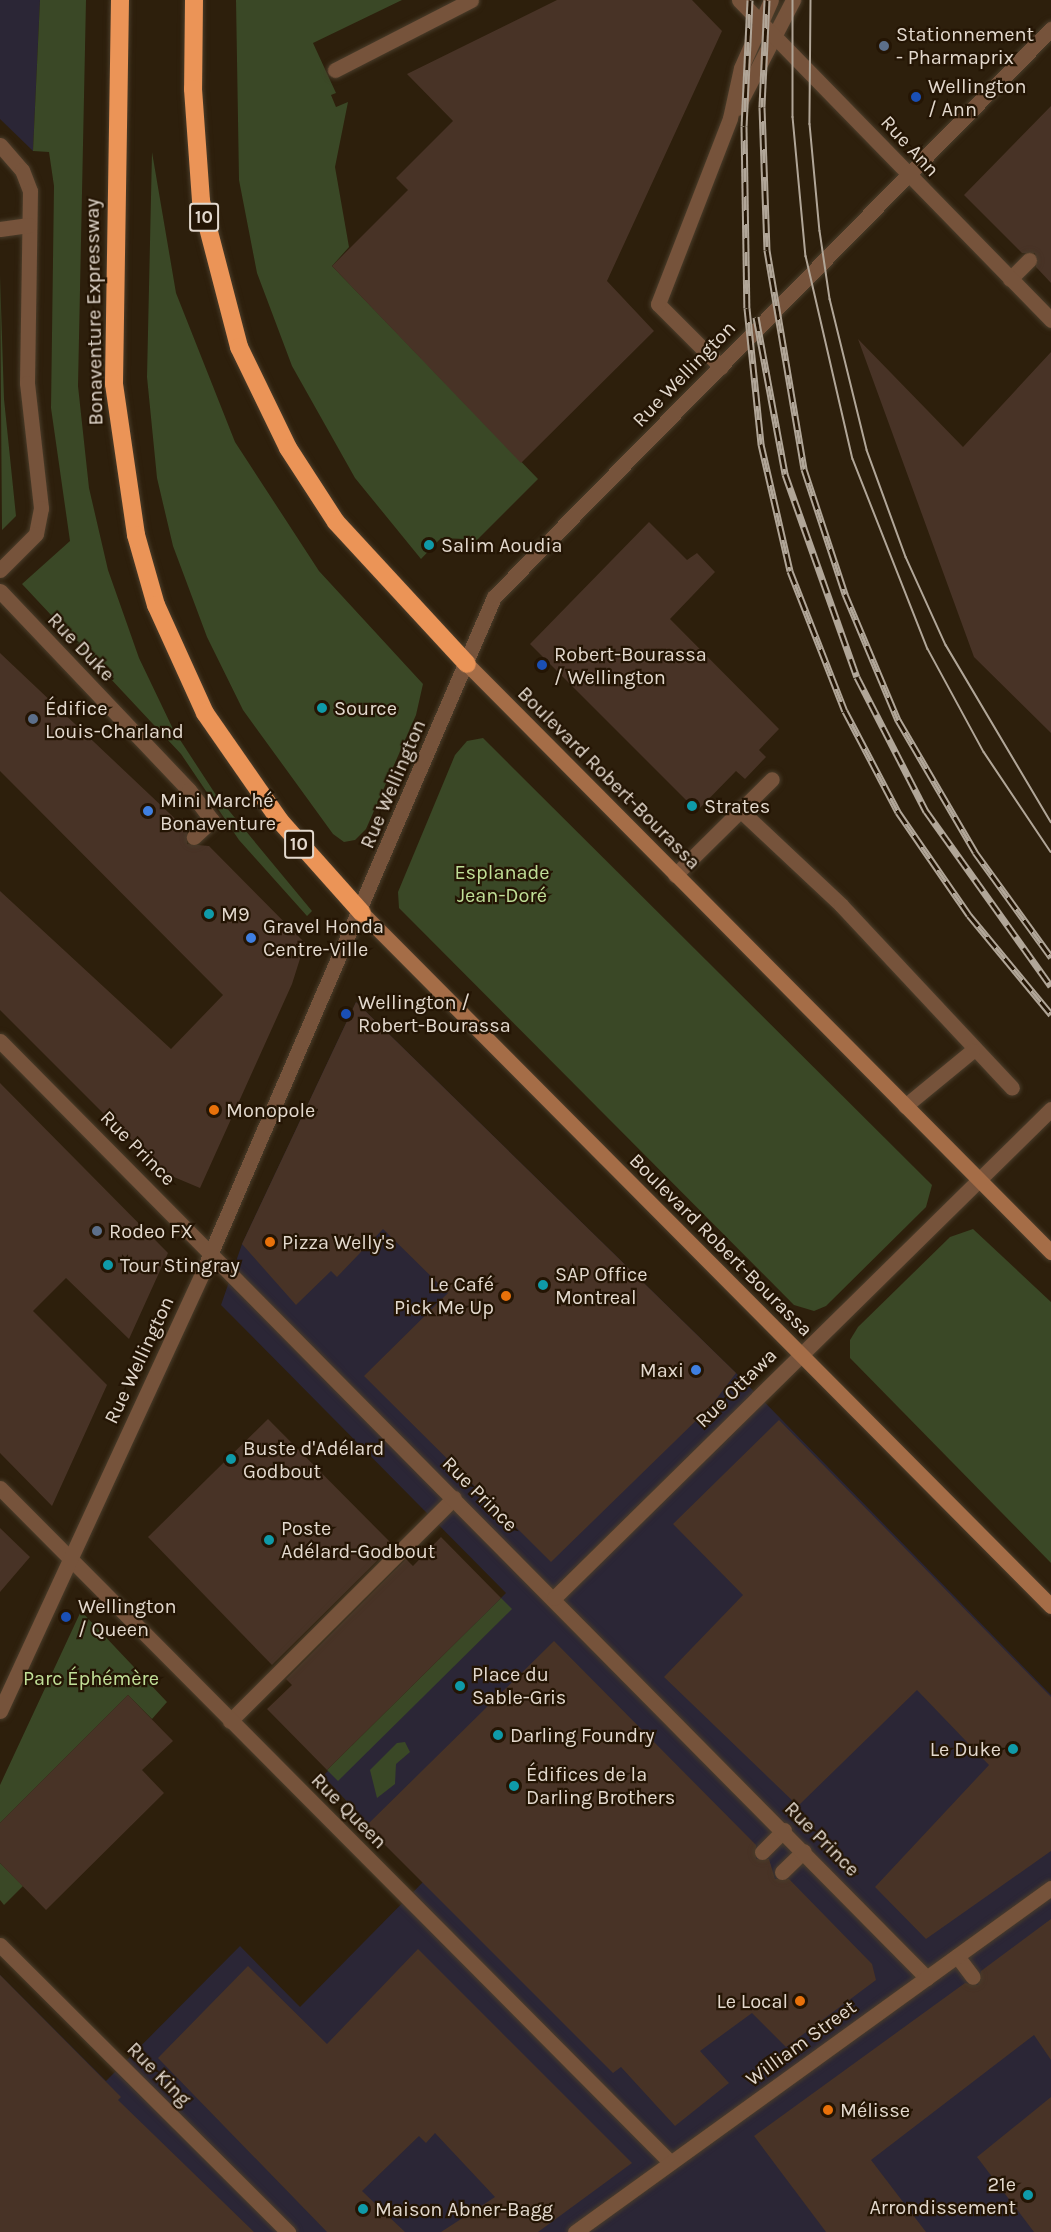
<!DOCTYPE html>
<meta charset="utf-8">
<style>
body{margin:0}
#map{position:relative;width:1051px;height:2232px;overflow:hidden;background:#2d1f0c;font-family:Karla,sans-serif}
div>[style]{position:absolute}
[style*='--x']{left:calc(var(--x)*1px);top:calc(var(--y)*1px);width:calc(var(--w)*1px);rotate:calc(var(--a)*1deg)}
.commercial>*{inset:0;background:#2b2636}
.green>*{inset:0;background:#3a4826}
.building>*{inset:0;background:#483326}
.roads{filter:drop-shadow(0 0 2px #4a3d2b) drop-shadow(0 0 2px #4a3d2b)}
.service>*{height:15px;margin:-7.5px;padding:0 7.5px;transform-origin:7.5px;border-radius:7.5px;background:#76533b}
.minor>*{height:15px;margin:-7.5px;padding:0 7.5px;transform-origin:7.5px;border-radius:7.5px;background:#76533b}
.tertiary>*{height:15px;margin:-7.5px;padding:0 7.5px;transform-origin:7.5px;border-radius:7.5px;background:#76533b}
.secondary>*{height:15px;margin:-7.5px;padding:0 7.5px;transform-origin:7.5px;border-radius:7.5px;background:#a56d47}
.motorway>*{height:18px;margin:-9px;padding:0 9px;transform-origin:9px;border-radius:9px;background:#eb9457}
.tram>*{height:1.5px;margin:-0.75px;padding:0 0.75px;transform-origin:0.75px;border-radius:0.75px;background:#b1a698}
.rail>*{height:7px;margin-top:-3.5px;transform-origin:0;background:repeating-linear-gradient(90deg,#241504 0 14px,#b1a698 0 28px);box-sizing:border-box;border-block:2px solid #b1a698}
.dots>*{width:16px;height:16px;translate:-50% -50%;box-sizing:border-box;border:3px solid #241504;border-radius:50%}
span{translate:-50% -50%;white-space:nowrap;text-align:center;line-height:1.15;-webkit-text-stroke:4.5px #241504;paint-order:stroke}
.shield-label span{padding:2px 4px;background:#241504;border:2px solid;border-radius:4px;-webkit-text-stroke-width:0}
.shield-label{font-size:18px;color:#e3d9ce;font-weight:700}
.poi-label{font-size:20px;color:#e3d9ce}
.left{translate:0 -50%;text-align:left}
.right{translate:-100% -50%;text-align:right}
.street-label{font-size:20px;color:#e3d9ce}
.park-label{font-size:20px;color:#c1e098}
</style>
<div id="map">
<div class="commercial">
<div style="clip-path:polygon(0 0,40px 0,33px 151px,0 119px)"></div>
<div style="clip-path:polygon(356px 1002px,736px 1373px,1051px 1695px,1051px 2232px,0 2232px,0 1975px,106px 2081px,240px 1946px,300px 2007px,423px 1882px,323px 1776px,506px 1593px,221px 1305px,242px 1244px)"></div>
</div>
<div class="green">
<div style="clip-path:polygon(40px 0,86px 0,78px 386px,89px 488px,108px 570px,139px 658px,173px 729px,216px 795px,312px 911px,307px 916px,239px 840px,181px 754px,22px 584px,70px 541px,51px 408px,54px 186px,49px 152px,33px 151px)"></div>
<div style="clip-path:polygon(236px 0,402px 0,313px 43px,336px 93px,331px 95px,336px 107px,348px 102px,335px 167px,349px 247px,332px 266px,538px 479px,471px 546px,464px 539px,441px 538px,421px 559px,355px 478px,292px 366px,257px 273px,239px 180px)"></div>
<div style="clip-path:polygon(152px 152px,176px 293px,235px 442px,319px 571px,423px 684px,416px 715px,366px 829px,355px 840px,344px 842px,333px 834px,243px 710px,207px 637px,173px 546px,157px 478px,147px 377px)"></div>
<div style="clip-path:polygon(0 275px,4px 399px,16px 516px,2px 530px)"></div>
<div style="clip-path:polygon(483px 738px,932px 1185px,926px 1207px,826px 1306px,814px 1311px,794px 1305px,399px 908px,398px 892px,455px 755px,467px 741px)"></div>
<div style="clip-path:polygon(973px 1229px,1051px 1302px,1051px 1563px,850px 1358px,850px 1340px,858px 1327px,950px 1237px)"></div>
<div style="clip-path:polygon(501px 1598px,512px 1609px,338px 1781px,327px 1770px)"></div>
<div style="clip-path:polygon(81px 1611px,167px 1702px,152px 1719px,128px 1695px,0 1823px,0 1785px)"></div>
<div style="clip-path:polygon(397px 1743px,405px 1742px,410px 1752px,396px 1764px,395px 1784px,377px 1798px,370px 1770px)"></div>
<div style="clip-path:polygon(0 1863px,23px 1886px,4px 1905px,0 1900px)"></div>
</div>
<div class="building">
<div style="clip-path:polygon(557px 0,692px 0,722px 31px,607px 281px,654px 331px,521px 463px,332px 266px,408px 190px,396px 178px,453px 121px,407px 74px)"></div>
<div style="clip-path:polygon(1051px 106px,1051px 283px,1036px 267px,1035px 253px,1022px 253px,964px 195px)"></div>
<div style="clip-path:polygon(858px 339px,963px 447px,1051px 352px,1051px 733px,974px 657px)"></div>
<div style="clip-path:polygon(649px 522px,687px 560px,697px 553px,715px 572px,670px 619px,779px 729px,759px 750px,766px 757px,745px 779px,736px 771px,697px 811px,530px 644px)"></div>
<div style="clip-path:polygon(0 653px,187px 830px,187px 844px,209px 846px,305px 943px,292px 984px,200px 1188px,162px 1172px,0 1010px,0 891px,171px 1049px,223px 995px,0 771px)"></div>
<div style="clip-path:polygon(356px 1002px,736px 1373px,711px 1406px,551px 1562px,364px 1376px,448px 1293px,383px 1229px,337px 1277px,331px 1271px,296px 1305px,242px 1244px)"></div>
<div style="clip-path:polygon(0 1083px,168px 1253px,129px 1339px,66px 1278px,33px 1311px,107px 1385px,52px 1506px,0 1453px)"></div>
<div style="clip-path:polygon(268px 1419px,393px 1545px,272px 1665px,148px 1537px)"></div>
<div style="clip-path:polygon(779px 1420px,1051px 1697px,1051px 1851px,926px 1939px,875px 1887px,989px 1765px,917px 1690px,798px 1806px,664px 1677px,743px 1595px,673px 1524px)"></div>
<div style="clip-path:polygon(0 1528px,30px 1557px,0 1592px)"></div>
<div style="clip-path:polygon(441px 1537px,501px 1598px,327px 1770px,267px 1709px,292px 1685px,286px 1679px,406px 1559px,413px 1566px)"></div>
<div style="clip-path:polygon(554px 1641px,756px 1845px,756px 1859px,769px 1859px,775px 1879px,789px 1879px,872px 1964px,876px 1980px,786px 2047px,752px 2013px,700px 2051px,729px 2083px,675px 2126px,621px 2067px,613px 2073px,366px 1826px)"></div>
<div style="clip-path:polygon(128px 1695px,173px 1741px,142px 1770px,164px 1793px,46px 1910px,0 1863px,0 1823px)"></div>
<div style="clip-path:polygon(1051px 1919px,1051px 2060px,1034px 2035px,871px 2160px,926px 2232px,826px 2232px,754px 2136px,965px 1983px,978px 1985px,981px 1971px)"></div>
<div style="clip-path:polygon(418px 1949px,632px 2163px,538px 2232px,441px 2232px,495px 2197px,435px 2133px,426px 2143px,419px 2136px,362px 2191px,405px 2232px,327px 2232px,158px 2058px,248px 1966px,327px 2044px)"></div>
<div style="clip-path:polygon(0 1975px,121px 2097px,118px 2100px,254px 2232px,0 2232px)"></div>
<div style="clip-path:polygon(1051px 2097px,1051px 2232px,1034px 2232px,977px 2157px)"></div>
</div>
<div class="roads">
<div class="service">
<div style="--x:737;--y:108;--w:122;--a:-62.6"></div>
<div style="--x:1010;--y:279;--w:27;--a:-45"></div>
<div style="--x:721;--y:367;--w:89;--a:-135"></div>
<div style="--x:658;--y:304;--w:199;--a:-68.8"></div>
<div style="--x:730;--y:118;--w:51;--a:-77.6"></div>
<div style="--x:741;--y:68;--w:74;--a:-66.2"></div>
<div style="--x:0;--y:591;--w:274;--a:46.5"></div>
<div style="--x:189;--y:790;--w:38;--a:53"></div>
<div style="--x:212;--y:820;--w:25;--a:137"></div>
<div style="--x:740;--y:810;--w:139;--a:43.2"></div>
<div style="--x:841;--y:905;--w:250;--a:46.9"></div>
<div style="--x:675;--y:875;--w:136;--a:-44.7"></div>
<div style="--x:905;--y:1106;--w:87;--a:-39.4"></div>
<div style="--x:230;--y:1721;--w:316;--a:-44.9"></div>
<div style="--x:762;--y:1852;--w:31;--a:-45"></div>
<div style="--x:782;--y:1872;--w:30;--a:-44"></div>
<div style="--x:957;--y:1956;--w:26;--a:53"></div>
</div>
<div class="minor">
<div style="--x:739;--y:0;--w:447;--a:45.7"></div>
<div style="--x:335;--y:70;--w:153;--a:-27.2"></div>
<div style="--x:0;--y:145;--w:33;--a:49"></div>
<div style="--x:22;--y:170;--w:22;--a:69"></div>
<div style="--x:30;--y:191;--w:192;--a:90.9"></div>
<div style="--x:27;--y:383;--w:126;--a:83.6"></div>
<div style="--x:41;--y:508;--w:26;--a:101"></div>
<div style="--x:36;--y:534;--w:51;--a:135"></div>
<div style="--x:0;--y:229;--w:29;--a:-8"></div>
<div style="--x:0;--y:1041;--w:1318;--a:45.31"></div>
<div style="--x:0;--y:1488;--w:950;--a:45.17"></div>
<div style="--x:554;--y:1598;--w:697;--a:-44.54"></div>
<div style="--x:0;--y:1945;--w:407;--a:44.9"></div>
<div style="--x:575;--y:2232;--w:587;--a:-35.86"></div>
</div>
<div class="tertiary">
<div style="--x:0;--y:1711;--w:485;--a:-65.2"></div>
<div style="--x:203;--y:1271;--w:734;--a:-66.65"></div>
<div style="--x:494;--y:597;--w:796;--a:-45.56"></div>
</div>
<div class="secondary">
<div style="--x:467;--y:664;--w:829;--a:45.2"></div>
<div style="--x:362;--y:913;--w:977;--a:45.17"></div>
</div>
<div class="motorway">
<div style="--x:120;--y:0;--w:384;--a:90.9"></div>
<div style="--x:114;--y:384;--w:153;--a:81.7"></div>
<div style="--x:136;--y:535;--w:73;--a:74.1"></div>
<div style="--x:156;--y:605;--w:119;--a:65.6"></div>
<div style="--x:205;--y:713;--w:131;--a:55.2"></div>
<div style="--x:280;--y:821;--w:123;--a:48.3"></div>
<div style="--x:194;--y:0;--w:89;--a:90.6"></div>
<div style="--x:193;--y:89;--w:112;--a:85.9"></div>
<div style="--x:201;--y:201;--w:151;--a:75.4"></div>
<div style="--x:239;--y:347;--w:112;--a:64.1"></div>
<div style="--x:288;--y:448;--w:88;--a:57"></div>
<div style="--x:336;--y:522;--w:193;--a:47.3"></div>
</div>
</div>
<div class="tram">
<div style="--x:793;--y:0;--w:117;--a:90"></div>
<div style="--x:793;--y:117;--w:140;--a:84.7"></div>
<div style="--x:806;--y:256;--w:208;--a:77"></div>
<div style="--x:853;--y:459;--w:204;--a:68.5"></div>
<div style="--x:928;--y:649;--w:117;--a:61.5"></div>
<div style="--x:984;--y:752;--w:120;--a:56.2"></div>
<div style="--x:811;--y:0;--w:124;--a:90.5"></div>
<div style="--x:810;--y:124;--w:107;--a:84.7"></div>
<div style="--x:820;--y:231;--w:69;--a:81.6"></div>
<div style="--x:830;--y:299;--w:155;--a:76.2"></div>
<div style="--x:867;--y:450;--w:114;--a:70"></div>
<div style="--x:906;--y:557;--w:97;--a:65.6"></div>
<div style="--x:946;--y:645;--w:206;--a:59.3"></div>
</div>
<div class="rail">
<div style="--x:750;--y:0;--w:126;--a:92.7"></div>
<div style="--x:744;--y:126;--w:182;--a:89.1"></div>
<div style="--x:747;--y:308;--w:137;--a:84.1"></div>
<div style="--x:761;--y:444;--w:130;--a:77.1"></div>
<div style="--x:790;--y:571;--w:150;--a:68.6"></div>
<div style="--x:845;--y:711;--w:114;--a:62.3"></div>
<div style="--x:898;--y:812;--w:125;--a:55.4"></div>
<div style="--x:969;--y:915;--w:129;--a:50.4"></div>
<div style="--x:767;--y:0;--w:107;--a:92.7"></div>
<div style="--x:762;--y:107;--w:143;--a:88"></div>
<div style="--x:767;--y:250;--w:222;--a:80.4"></div>
<div style="--x:804;--y:469;--w:132;--a:71.8"></div>
<div style="--x:845;--y:594;--w:137;--a:67.2"></div>
<div style="--x:898;--y:720;--w:153;--a:59.7"></div>
<div style="--x:975;--y:852;--w:130;--a:54.1"></div>
<div style="--x:756;--y:317;--w:160;--a:79.5"></div>
<div style="--x:785;--y:474;--w:215;--a:70.5"></div>
<div style="--x:857;--y:677;--w:151;--a:62.8"></div>
<div style="--x:926;--y:811;--w:215;--a:54.5"></div>
</div>
<div class="dots">
<div style="left:884px;top:46px;background:#5c6f8a"></div>
<div style="left:916px;top:97px;background:#1a4fb4"></div>
<div style="left:429px;top:545px;background:#0f9aa8"></div>
<div style="left:542px;top:665px;background:#1a4fb4"></div>
<div style="left:322px;top:708px;background:#0f9aa8"></div>
<div style="left:33px;top:719px;background:#5c6f8a"></div>
<div style="left:692px;top:806px;background:#0f9aa8"></div>
<div style="left:148px;top:811px;background:#3f7fe0"></div>
<div style="left:209px;top:914px;background:#0f9aa8"></div>
<div style="left:251px;top:938px;background:#3f7fe0"></div>
<div style="left:346px;top:1014px;background:#1a4fb4"></div>
<div style="left:214px;top:1110px;background:#e8710a"></div>
<div style="left:97px;top:1231px;background:#5c6f8a"></div>
<div style="left:270px;top:1242px;background:#e8710a"></div>
<div style="left:108px;top:1265px;background:#0f9aa8"></div>
<div style="left:543px;top:1285px;background:#0f9aa8"></div>
<div style="left:506px;top:1296px;background:#e8710a"></div>
<div style="left:696px;top:1370px;background:#3f7fe0"></div>
<div style="left:231px;top:1459px;background:#0f9aa8"></div>
<div style="left:269px;top:1540px;background:#0f9aa8"></div>
<div style="left:66px;top:1617px;background:#1a4fb4"></div>
<div style="left:460px;top:1686px;background:#0f9aa8"></div>
<div style="left:498px;top:1735px;background:#0f9aa8"></div>
<div style="left:1013px;top:1749px;background:#0f9aa8"></div>
<div style="left:514px;top:1786px;background:#0f9aa8"></div>
<div style="left:800px;top:2001px;background:#e8710a"></div>
<div style="left:828px;top:2110px;background:#e8710a"></div>
<div style="left:1028px;top:2195px;background:#0f9aa8"></div>
<div style="left:363px;top:2209px;background:#0f9aa8"></div>
</div>
<div class="shield-label">
<span style="left:204px;top:217px">10</span>
<span style="left:299px;top:844px">10</span>
</div>
<div class="poi-label">
<span class="left" style="left:896px;top:46px">Stationnement<br>- Pharmaprix</span>
<span class="left" style="left:928px;top:98px">Wellington<br>/ Ann</span>
<span class="left" style="left:441px;top:545px">Salim Aoudia</span>
<span class="left" style="left:554px;top:666px">Robert-Bourassa<br>/ Wellington</span>
<span class="left" style="left:45px;top:720px">Édifice<br>Louis-Charland</span>
<span class="left" style="left:334px;top:708px">Source</span>
<span class="left" style="left:160px;top:812px">Mini Marché<br>Bonaventure</span>
<span class="left" style="left:704px;top:806px">Strates</span>
<span class="left" style="left:221px;top:914px">M9</span>
<span class="left" style="left:263px;top:938px">Gravel Honda<br>Centre-Ville</span>
<span class="left" style="left:358px;top:1014px">Wellington /<br>Robert-Bourassa</span>
<span class="left" style="left:226px;top:1110px">Monopole</span>
<span class="left" style="left:109px;top:1231px">Rodeo FX</span>
<span class="left" style="left:282px;top:1242px">Pizza Welly's</span>
<span class="left" style="left:120px;top:1265px">Tour Stingray</span>
<span class="left" style="left:555px;top:1286px">SAP Office<br>Montreal</span>
<span class="right" style="left:494px;top:1296px">Le Café<br>Pick Me Up</span>
<span class="right" style="left:684px;top:1370px">Maxi</span>
<span class="left" style="left:243px;top:1460px">Buste d'Adélard<br>Godbout</span>
<span class="left" style="left:281px;top:1540px">Poste<br>Adélard-Godbout</span>
<span class="left" style="left:78px;top:1618px">Wellington<br>/ Queen</span>
<span class="left" style="left:472px;top:1686px">Place du<br>Sable-Gris</span>
<span class="left" style="left:510px;top:1735px">Darling Foundry</span>
<span class="right" style="left:1001px;top:1749px">Le Duke</span>
<span class="left" style="left:526px;top:1786px">Édifices de la<br>Darling Brothers</span>
<span class="right" style="left:788px;top:2001px">Le Local</span>
<span class="left" style="left:840px;top:2110px">Mélisse</span>
<span class="right" style="left:1016px;top:2196px">21e<br>Arrondissement</span>
<span class="left" style="left:375px;top:2209px">Maison Abner-Bagg</span>
</div>
<div class="street-label">
<span style="left:910px;top:146px;rotate:47deg">Rue Ann</span>
<span style="left:94px;top:312px;rotate:-91deg">Bonaventure Expressway</span>
<span style="left:684px;top:374px;rotate:-46deg">Rue Wellington</span>
<span style="left:81px;top:647px;rotate:46deg">Rue Duke</span>
<span style="left:609px;top:778px;rotate:45deg">Boulevard Robert-Bourassa</span>
<span style="left:393px;top:784px;rotate:-67deg">Rue Wellington</span>
<span style="left:138px;top:1148px;rotate:45deg">Rue Prince</span>
<span style="left:721px;top:1245px;rotate:45deg">Boulevard Robert-Bourassa</span>
<span style="left:139px;top:1360px;rotate:-65deg">Rue Wellington</span>
<span style="left:736px;top:1388px;rotate:-44deg">Rue Ottawa</span>
<span style="left:480px;top:1494px;rotate:45deg">Rue Prince</span>
<span style="left:349px;top:1811px;rotate:45deg">Rue Queen</span>
<span style="left:822px;top:1839px;rotate:45deg">Rue Prince</span>
<span style="left:801px;top:2043px;rotate:-36deg">William Street</span>
<span style="left:159px;top:2074px;rotate:45deg">Rue King</span>
</div>
<div class="park-label">
<span style="left:502px;top:884px">Esplanade<br>Jean-Doré</span>
<span style="left:91px;top:1678px">Parc Éphémère</span>
</div>
</div>
